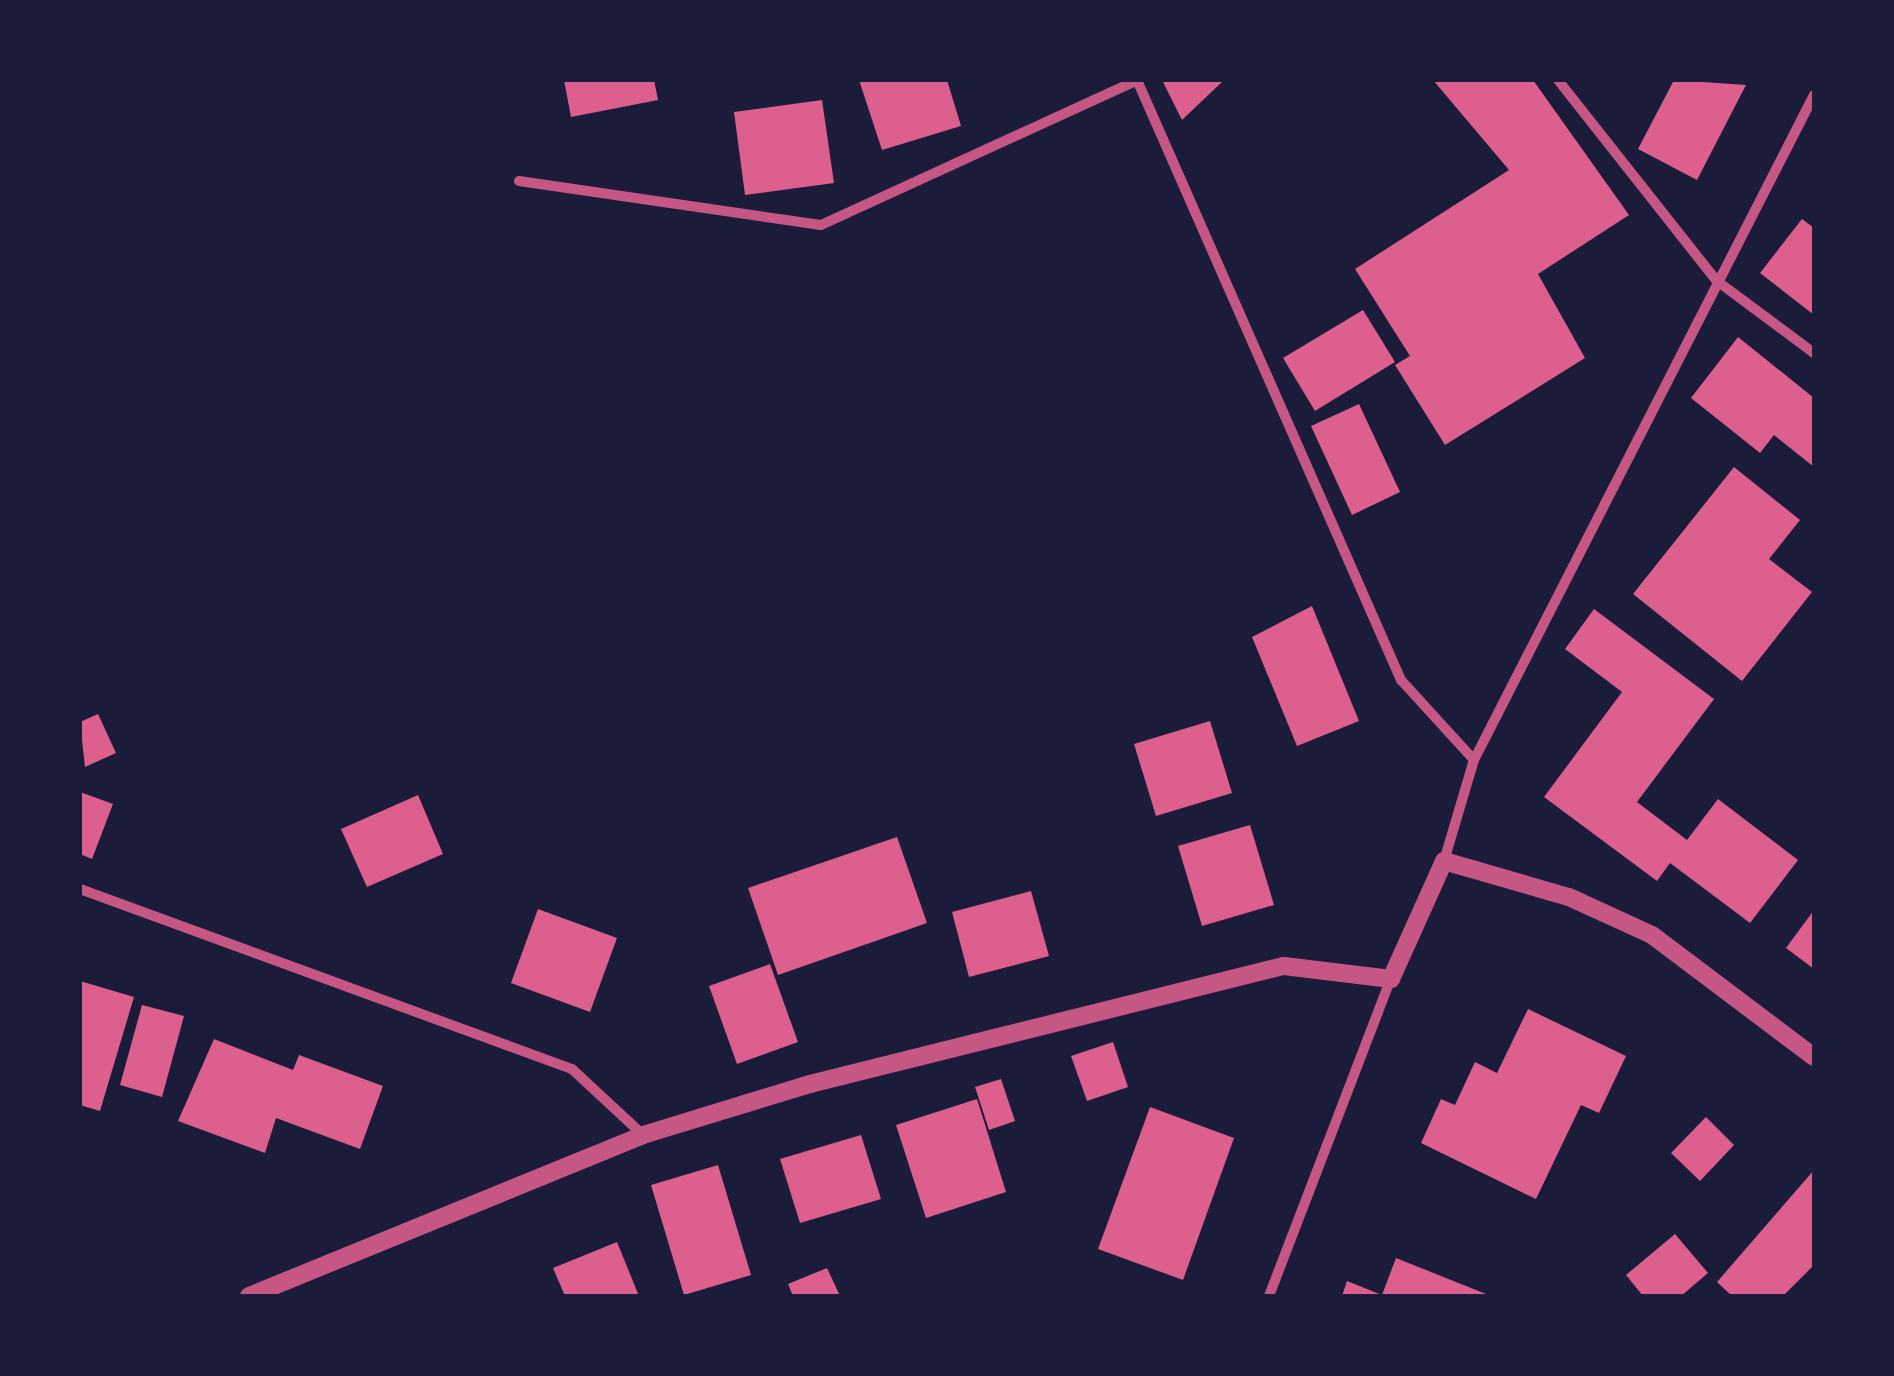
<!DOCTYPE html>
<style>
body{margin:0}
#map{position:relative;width:1894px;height:1376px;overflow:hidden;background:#1b1b3a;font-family:Literata,serif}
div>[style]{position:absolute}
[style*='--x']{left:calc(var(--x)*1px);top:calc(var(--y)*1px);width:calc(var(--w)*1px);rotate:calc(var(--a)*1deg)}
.building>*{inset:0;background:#dd5f8e}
.minor>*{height:10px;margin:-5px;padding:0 5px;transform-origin:5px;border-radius:5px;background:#c65784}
.tertiary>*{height:18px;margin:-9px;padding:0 9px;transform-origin:9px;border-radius:9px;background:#c65784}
span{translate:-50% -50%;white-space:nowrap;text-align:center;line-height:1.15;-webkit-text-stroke:8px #1b1b3a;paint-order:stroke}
.frame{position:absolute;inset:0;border:82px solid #1b1b3a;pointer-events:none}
</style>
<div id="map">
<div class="building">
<div style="clip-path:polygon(564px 80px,654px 80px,658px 100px,571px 117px)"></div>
<div style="clip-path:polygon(859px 80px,947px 80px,961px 126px,882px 150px)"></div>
<div style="clip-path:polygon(1162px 80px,1224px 80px,1182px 120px)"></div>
<div style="clip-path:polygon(1433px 80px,1533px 80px,1629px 215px,1538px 274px,1585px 358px,1445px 445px,1395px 365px,1410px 356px,1355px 269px,1509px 170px)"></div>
<div style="clip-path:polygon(1674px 80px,1746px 85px,1697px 180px,1638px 149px)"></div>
<div style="clip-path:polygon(822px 100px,834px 183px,745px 195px,734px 112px)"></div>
<div style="clip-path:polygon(1802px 219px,1814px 228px,1814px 315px,1760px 273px)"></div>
<div style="clip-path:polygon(1363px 310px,1395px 362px,1315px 411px,1283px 358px)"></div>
<div style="clip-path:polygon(1738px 337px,1814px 398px,1814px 467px,1774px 435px,1760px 453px,1691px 398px)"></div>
<div style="clip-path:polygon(1359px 404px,1400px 492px,1352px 515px,1311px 426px)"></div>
<div style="clip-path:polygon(1734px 467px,1800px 520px,1769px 559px,1812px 592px,1742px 681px,1633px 594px)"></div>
<div style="clip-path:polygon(1312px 606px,1359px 721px,1297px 746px,1252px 637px)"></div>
<div style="clip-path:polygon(1594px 609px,1714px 699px,1637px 802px,1687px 840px,1718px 799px,1798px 860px,1750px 923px,1670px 863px,1657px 881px,1544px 797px,1622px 692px,1565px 649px)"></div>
<div style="clip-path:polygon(98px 714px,116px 753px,85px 767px,80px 722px)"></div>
<div style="clip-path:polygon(1210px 721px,1232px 793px,1156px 816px,1134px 744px)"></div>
<div style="clip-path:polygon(80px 792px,113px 804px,92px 859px,80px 854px)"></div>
<div style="clip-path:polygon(418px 795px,443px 854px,367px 887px,341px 829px)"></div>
<div style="clip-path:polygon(1250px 825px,1274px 905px,1202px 926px,1178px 846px)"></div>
<div style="clip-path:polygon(897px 837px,927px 923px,778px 975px,748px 888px)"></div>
<div style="clip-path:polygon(1031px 891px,1049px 956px,969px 977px,952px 912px)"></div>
<div style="clip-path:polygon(538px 909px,617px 938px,590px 1012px,511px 983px)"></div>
<div style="clip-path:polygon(1814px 910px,1814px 969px,1786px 948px)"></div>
<div style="clip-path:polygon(770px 964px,798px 1042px,737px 1064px,709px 986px)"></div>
<div style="clip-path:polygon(80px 981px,134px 997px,100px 1111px,80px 1105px)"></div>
<div style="clip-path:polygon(142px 1005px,184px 1016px,162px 1097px,120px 1085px)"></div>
<div style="clip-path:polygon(1528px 1009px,1626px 1056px,1599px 1113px,1581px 1105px,1536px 1199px,1421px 1143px,1441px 1099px,1455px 1105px,1475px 1062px,1497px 1073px)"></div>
<div style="clip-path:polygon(214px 1039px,293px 1070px,299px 1055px,383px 1086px,360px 1149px,276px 1118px,265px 1153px,178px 1121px)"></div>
<div style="clip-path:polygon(1113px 1042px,1128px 1087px,1087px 1101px,1071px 1056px)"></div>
<div style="clip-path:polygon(1001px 1079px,1015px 1121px,989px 1130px,975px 1087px)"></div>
<div style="clip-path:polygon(977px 1099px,1006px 1192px,926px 1218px,896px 1125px)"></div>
<div style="clip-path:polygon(1150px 1107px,1234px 1138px,1183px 1280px,1098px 1249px)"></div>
<div style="clip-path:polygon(1706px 1117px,1734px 1145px,1700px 1181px,1671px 1153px)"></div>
<div style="clip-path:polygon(861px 1135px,881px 1199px,800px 1223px,780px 1159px)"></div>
<div style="clip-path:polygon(718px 1165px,751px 1275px,684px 1295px,651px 1185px)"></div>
<div style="clip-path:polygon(1814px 1170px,1814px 1265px,1783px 1296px,1732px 1296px,1717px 1282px)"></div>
<div style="clip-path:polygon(1675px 1234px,1708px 1273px,1681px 1296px,1643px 1296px,1626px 1275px)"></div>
<div style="clip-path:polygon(617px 1242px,639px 1296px,565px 1296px,553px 1268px)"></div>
<div style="clip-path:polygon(1396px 1258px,1491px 1296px,1342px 1296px,1347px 1281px,1382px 1295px)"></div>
<div style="clip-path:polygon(827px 1268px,840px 1296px,793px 1296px,788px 1284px)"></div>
</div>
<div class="minor">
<div style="--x:1137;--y:80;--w:656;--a:66.25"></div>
<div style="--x:1401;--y:680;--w:108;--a:47.6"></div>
<div style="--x:1558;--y:80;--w:256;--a:51.7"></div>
<div style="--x:1717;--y:281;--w:121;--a:36.6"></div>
<div style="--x:519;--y:181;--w:305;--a:8.3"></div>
<div style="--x:821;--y:225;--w:348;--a:-24.6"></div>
<div style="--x:1444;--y:861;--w:105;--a:-73.5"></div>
<div style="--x:1474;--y:760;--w:747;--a:-62.92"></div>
<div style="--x:80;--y:889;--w:524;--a:20.1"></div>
<div style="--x:572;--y:1069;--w:97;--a:42.9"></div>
<div style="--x:1269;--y:1296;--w:340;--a:-69"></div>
</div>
<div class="tertiary">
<div style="--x:249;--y:1296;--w:426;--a:-22.2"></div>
<div style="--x:643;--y:1135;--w:175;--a:-17"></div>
<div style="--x:810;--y:1084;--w:488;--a:-14"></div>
<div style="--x:1284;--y:966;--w:108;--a:6.9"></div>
<div style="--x:1391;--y:979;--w:129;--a:-65.8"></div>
<div style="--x:1444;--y:861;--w:130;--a:16.1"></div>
<div style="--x:1569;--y:897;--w:91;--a:24.6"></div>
<div style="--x:1652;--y:935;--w:203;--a:37"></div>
</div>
<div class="frame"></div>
</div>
